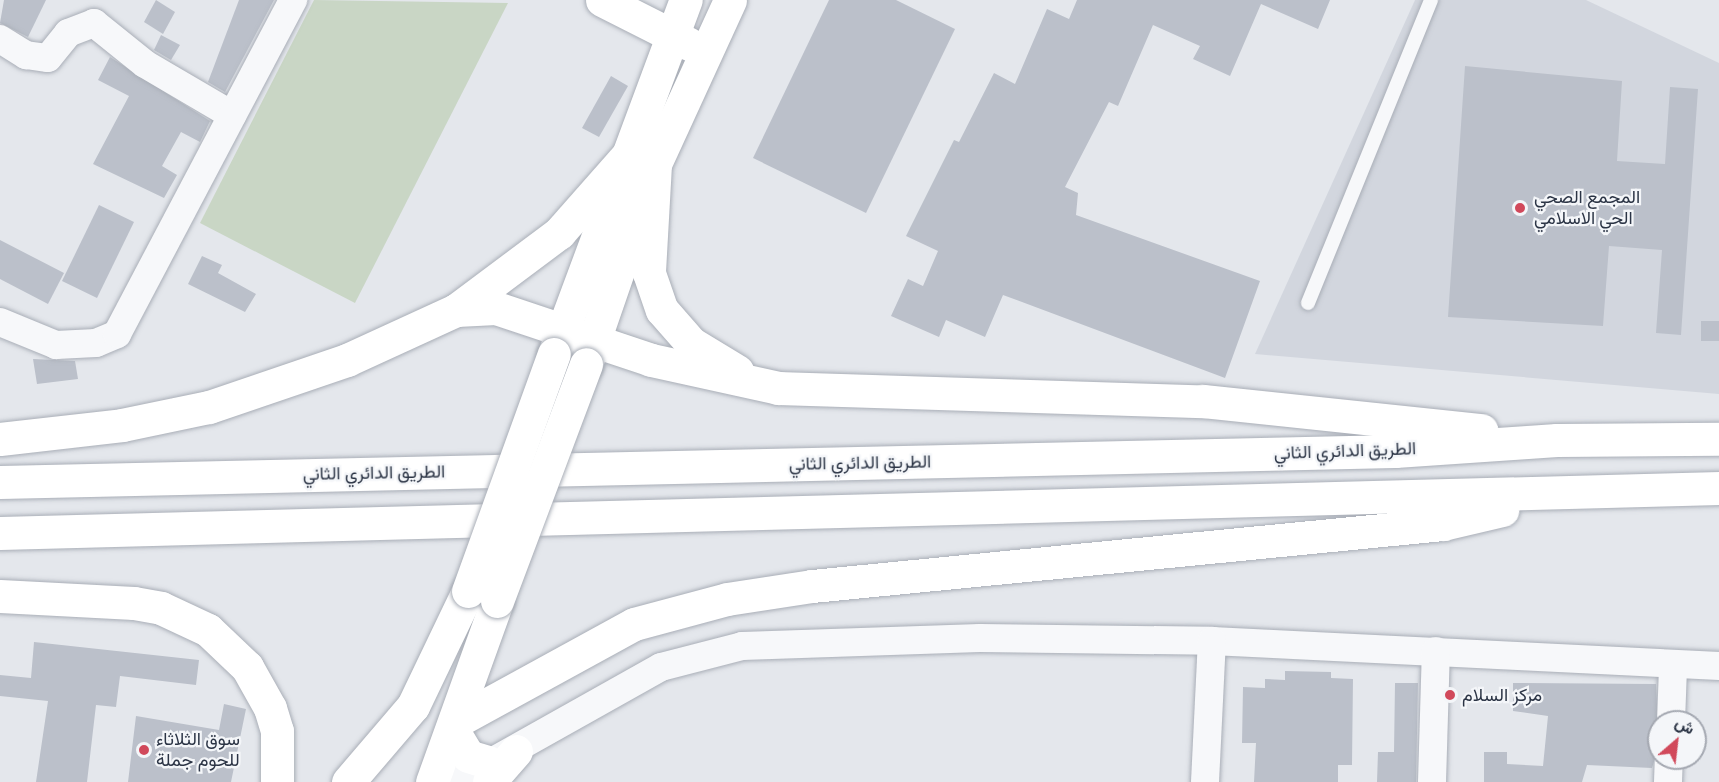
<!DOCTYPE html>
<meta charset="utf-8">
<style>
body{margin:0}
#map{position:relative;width:1719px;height:782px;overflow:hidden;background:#e4e7ec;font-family:Karla,Vazirmatn,sans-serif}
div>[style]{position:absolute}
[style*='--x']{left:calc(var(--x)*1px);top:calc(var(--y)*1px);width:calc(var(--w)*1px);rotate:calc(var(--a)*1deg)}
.built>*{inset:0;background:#d2d6de}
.green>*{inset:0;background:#c9d6c5}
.building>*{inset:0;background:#bbc0ca}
.roads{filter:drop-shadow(0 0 2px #a9aeb7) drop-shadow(0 0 2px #a9aeb7)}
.lane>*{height:14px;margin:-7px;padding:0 7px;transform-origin:7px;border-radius:7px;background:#f7f8fa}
.street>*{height:28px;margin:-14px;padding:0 14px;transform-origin:14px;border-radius:14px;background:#f7f8fa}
.secondary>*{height:33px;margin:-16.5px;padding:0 16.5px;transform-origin:16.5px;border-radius:16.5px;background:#fff}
.highway>*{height:33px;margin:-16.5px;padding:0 16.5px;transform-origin:16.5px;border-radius:16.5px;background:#fff}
.bridges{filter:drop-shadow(0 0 2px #a9aeb7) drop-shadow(0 0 2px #a9aeb7)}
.secondary-bridge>*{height:33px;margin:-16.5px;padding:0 16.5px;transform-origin:16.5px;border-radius:16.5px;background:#fff}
.dots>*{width:16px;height:16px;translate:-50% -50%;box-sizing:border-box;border:3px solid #f4f6f9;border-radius:50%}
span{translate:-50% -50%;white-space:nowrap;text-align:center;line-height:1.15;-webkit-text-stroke:4.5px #f4f6f9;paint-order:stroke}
.poi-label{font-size:18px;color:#2b3445}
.left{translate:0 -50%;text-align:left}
.street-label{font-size:18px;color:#2b3445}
.north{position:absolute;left:1647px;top:710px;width:60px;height:60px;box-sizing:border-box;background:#f4f6f9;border:2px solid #a4a8b1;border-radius:50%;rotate:28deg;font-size:16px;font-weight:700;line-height:24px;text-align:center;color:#2b3445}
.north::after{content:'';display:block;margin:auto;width:21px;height:27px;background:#d1495b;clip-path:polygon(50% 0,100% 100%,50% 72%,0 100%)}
</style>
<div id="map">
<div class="built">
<div style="clip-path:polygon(1415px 0,1586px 0,1719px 63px,1719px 394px,1255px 354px)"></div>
</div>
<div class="green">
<div style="clip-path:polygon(314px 0,508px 3px,355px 303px,200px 223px)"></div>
</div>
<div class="building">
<div style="clip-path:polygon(4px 0,46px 0,28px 37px,0 23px)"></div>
<div style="clip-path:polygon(156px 0,175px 12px,163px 34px,144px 22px)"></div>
<div style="clip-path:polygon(239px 0,274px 0,225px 92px,208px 82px)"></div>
<div style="clip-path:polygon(829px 0,896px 0,955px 29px,866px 213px,753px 158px)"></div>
<div style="clip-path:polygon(1077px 0,1330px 0,1318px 29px,1261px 4px,1230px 76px,1193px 59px,1200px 46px,1153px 25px,1118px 106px,1109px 102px,1065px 187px,1078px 193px,1076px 215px,1260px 281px,1225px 378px,1003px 295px,985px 337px,946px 320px,939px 337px,891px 316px,908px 279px,923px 286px,938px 251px,906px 236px,954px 140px,959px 142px,994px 73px,1015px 84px,1047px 9px,1069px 19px)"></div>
<div style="clip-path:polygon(161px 35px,180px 45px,171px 60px,154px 50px)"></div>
<div style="clip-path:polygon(110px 57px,210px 121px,200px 142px,181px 132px,162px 166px,177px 175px,164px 198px,93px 164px,129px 96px,98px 80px)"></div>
<div style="clip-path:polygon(1465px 66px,1622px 81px,1617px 161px,1665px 164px,1670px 87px,1698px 89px,1681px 335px,1656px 333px,1662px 250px,1609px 246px,1603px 326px,1448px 317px)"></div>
<div style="clip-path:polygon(611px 76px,628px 86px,599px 137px,582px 128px)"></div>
<div style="clip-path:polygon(99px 205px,134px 222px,97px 298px,62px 281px)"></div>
<div style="clip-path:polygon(0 240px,64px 273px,48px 304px,0 279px)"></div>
<div style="clip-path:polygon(202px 256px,222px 265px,218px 273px,256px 294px,245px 312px,188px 284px)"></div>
<div style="clip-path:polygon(1701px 321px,1719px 321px,1719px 341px,1701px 341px)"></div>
<div style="clip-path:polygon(33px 359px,75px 361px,78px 379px,37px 384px)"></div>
<div style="clip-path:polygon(34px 642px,199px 660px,196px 685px,120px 676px,116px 707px,96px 705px,87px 782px,36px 782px,48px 701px,0 696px,0 675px,31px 678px)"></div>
<div style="clip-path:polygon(1285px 671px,1331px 672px,1331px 678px,1353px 679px,1352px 765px,1338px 765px,1338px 782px,1254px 782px,1256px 743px,1242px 743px,1243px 687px,1265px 688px,1265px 679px,1285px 680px)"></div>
<div style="clip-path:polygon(1395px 683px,1418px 683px,1416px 782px,1377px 782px,1378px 752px,1394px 752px)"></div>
<div style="clip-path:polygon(1513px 683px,1656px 684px,1659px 745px,1652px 768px,1587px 765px,1582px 782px,1484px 782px,1484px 752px,1507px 752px,1507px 764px,1543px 766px,1548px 716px,1513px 711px)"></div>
<div style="clip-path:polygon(224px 704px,246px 709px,231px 782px,128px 782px,136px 716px,219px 730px)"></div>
</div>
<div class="roads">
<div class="lane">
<div style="--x:1308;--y:303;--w:327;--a:-67.9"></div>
</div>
<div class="street">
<div style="--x:0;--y:39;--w:31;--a:32"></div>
<div style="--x:26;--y:55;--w:22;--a:8"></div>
<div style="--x:48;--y:58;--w:32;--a:-51"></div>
<div style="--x:68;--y:33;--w:28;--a:-21"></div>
<div style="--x:94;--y:23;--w:65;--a:38.8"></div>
<div style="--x:145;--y:64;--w:101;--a:30.4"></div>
<div style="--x:0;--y:322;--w:61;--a:22.3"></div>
<div style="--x:56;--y:345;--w:40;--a:-2.9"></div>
<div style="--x:96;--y:343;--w:23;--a:-23"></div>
<div style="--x:117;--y:334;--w:378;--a:-62.2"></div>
<div style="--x:1671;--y:722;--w:55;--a:-87.9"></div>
<div style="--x:456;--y:782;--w:235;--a:-29.3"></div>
<div style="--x:661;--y:667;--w:84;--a:-14.5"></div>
<div style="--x:742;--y:646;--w:238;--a:-1.9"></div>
<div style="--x:980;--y:638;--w:232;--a:0.7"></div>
<div style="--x:1212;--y:641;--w:508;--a:2.82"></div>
<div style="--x:1205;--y:782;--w:141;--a:-87.2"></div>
<div style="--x:1432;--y:782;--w:131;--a:-88.3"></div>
<div style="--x:1668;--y:782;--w:24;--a:-88"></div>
</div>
<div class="secondary">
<div style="--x:602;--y:0;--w:97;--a:26.8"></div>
<div style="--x:554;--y:354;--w:378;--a:-69.6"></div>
<div style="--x:586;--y:364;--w:212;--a:-71"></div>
<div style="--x:655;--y:164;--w:180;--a:-65.4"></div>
<div style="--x:452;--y:729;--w:31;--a:59"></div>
<div style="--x:468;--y:756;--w:21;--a:17"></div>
<div style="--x:348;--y:782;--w:100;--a:-49.5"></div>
<div style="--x:413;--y:706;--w:127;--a:-64.4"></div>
<div style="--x:432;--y:782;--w:192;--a:-70.2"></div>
<div style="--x:489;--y:782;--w:41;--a:-48.9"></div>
</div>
<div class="highway">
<div style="--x:655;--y:164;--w:109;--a:93.2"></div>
<div style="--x:649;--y:273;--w:39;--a:71"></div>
<div style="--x:662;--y:310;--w:44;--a:48.7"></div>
<div style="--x:691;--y:343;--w:54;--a:31.3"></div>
<div style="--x:456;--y:310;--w:129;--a:-36.8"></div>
<div style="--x:559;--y:233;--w:103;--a:-48.6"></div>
<div style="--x:0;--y:439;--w:123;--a:-6.5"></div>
<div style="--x:122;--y:425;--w:89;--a:-11.7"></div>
<div style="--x:209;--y:407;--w:146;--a:-18.8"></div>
<div style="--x:347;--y:360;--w:120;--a:-24.6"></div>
<div style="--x:456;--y:310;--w:40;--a:-2.9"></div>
<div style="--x:496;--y:308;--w:163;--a:18.5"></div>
<div style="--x:651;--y:360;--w:130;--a:12.4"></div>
<div style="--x:778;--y:388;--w:425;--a:1.8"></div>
<div style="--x:1203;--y:401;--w:280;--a:6"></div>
<div style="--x:0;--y:482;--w:1395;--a:-1.27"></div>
<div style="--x:1395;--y:451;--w:162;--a:-3.9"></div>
<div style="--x:1557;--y:440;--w:162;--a:-0.4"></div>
<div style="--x:0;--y:533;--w:1720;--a:-1.5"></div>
<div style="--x:0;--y:596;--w:134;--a:3"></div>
<div style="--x:134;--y:603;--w:27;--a:10"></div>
<div style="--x:161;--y:608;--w:52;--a:25.1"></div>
<div style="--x:208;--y:630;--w:54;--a:43.5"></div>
<div style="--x:247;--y:667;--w:47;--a:60.7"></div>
<div style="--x:270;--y:708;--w:24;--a:73"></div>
<div style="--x:277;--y:731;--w:51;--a:90"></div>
<div style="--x:455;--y:722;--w:204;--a:-28.7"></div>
<div style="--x:634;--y:624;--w:96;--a:-15"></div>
<div style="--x:727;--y:599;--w:86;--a:-8.7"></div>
<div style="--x:812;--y:586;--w:634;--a:-5.61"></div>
<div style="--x:1443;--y:524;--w:61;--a:-13.3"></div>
</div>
</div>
<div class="bridges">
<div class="secondary-bridge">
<div style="--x:468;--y:591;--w:252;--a:-70.1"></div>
<div style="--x:497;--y:601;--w:253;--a:-69.4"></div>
</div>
</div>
<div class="dots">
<div style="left:1520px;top:208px;background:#d1495b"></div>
<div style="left:1450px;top:695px;background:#d1495b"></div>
<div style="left:144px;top:750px;background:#d1495b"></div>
</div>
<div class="poi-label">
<span class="left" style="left:1534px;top:208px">المجمع الصحي<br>الحي الاسلامي</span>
<span class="left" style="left:1462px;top:695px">مركز السلام</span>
<span class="left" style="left:156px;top:750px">سوق الثلاثاء<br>للحوم جملة</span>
</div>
<div class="street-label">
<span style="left:1345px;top:451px;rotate:-2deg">الطريق الدائري الثاني</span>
<span style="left:860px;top:463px;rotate:-1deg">الطريق الدائري الثاني</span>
<span style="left:374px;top:473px;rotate:-1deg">الطريق الدائري الثاني</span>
</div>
<div class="north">ش</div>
</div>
